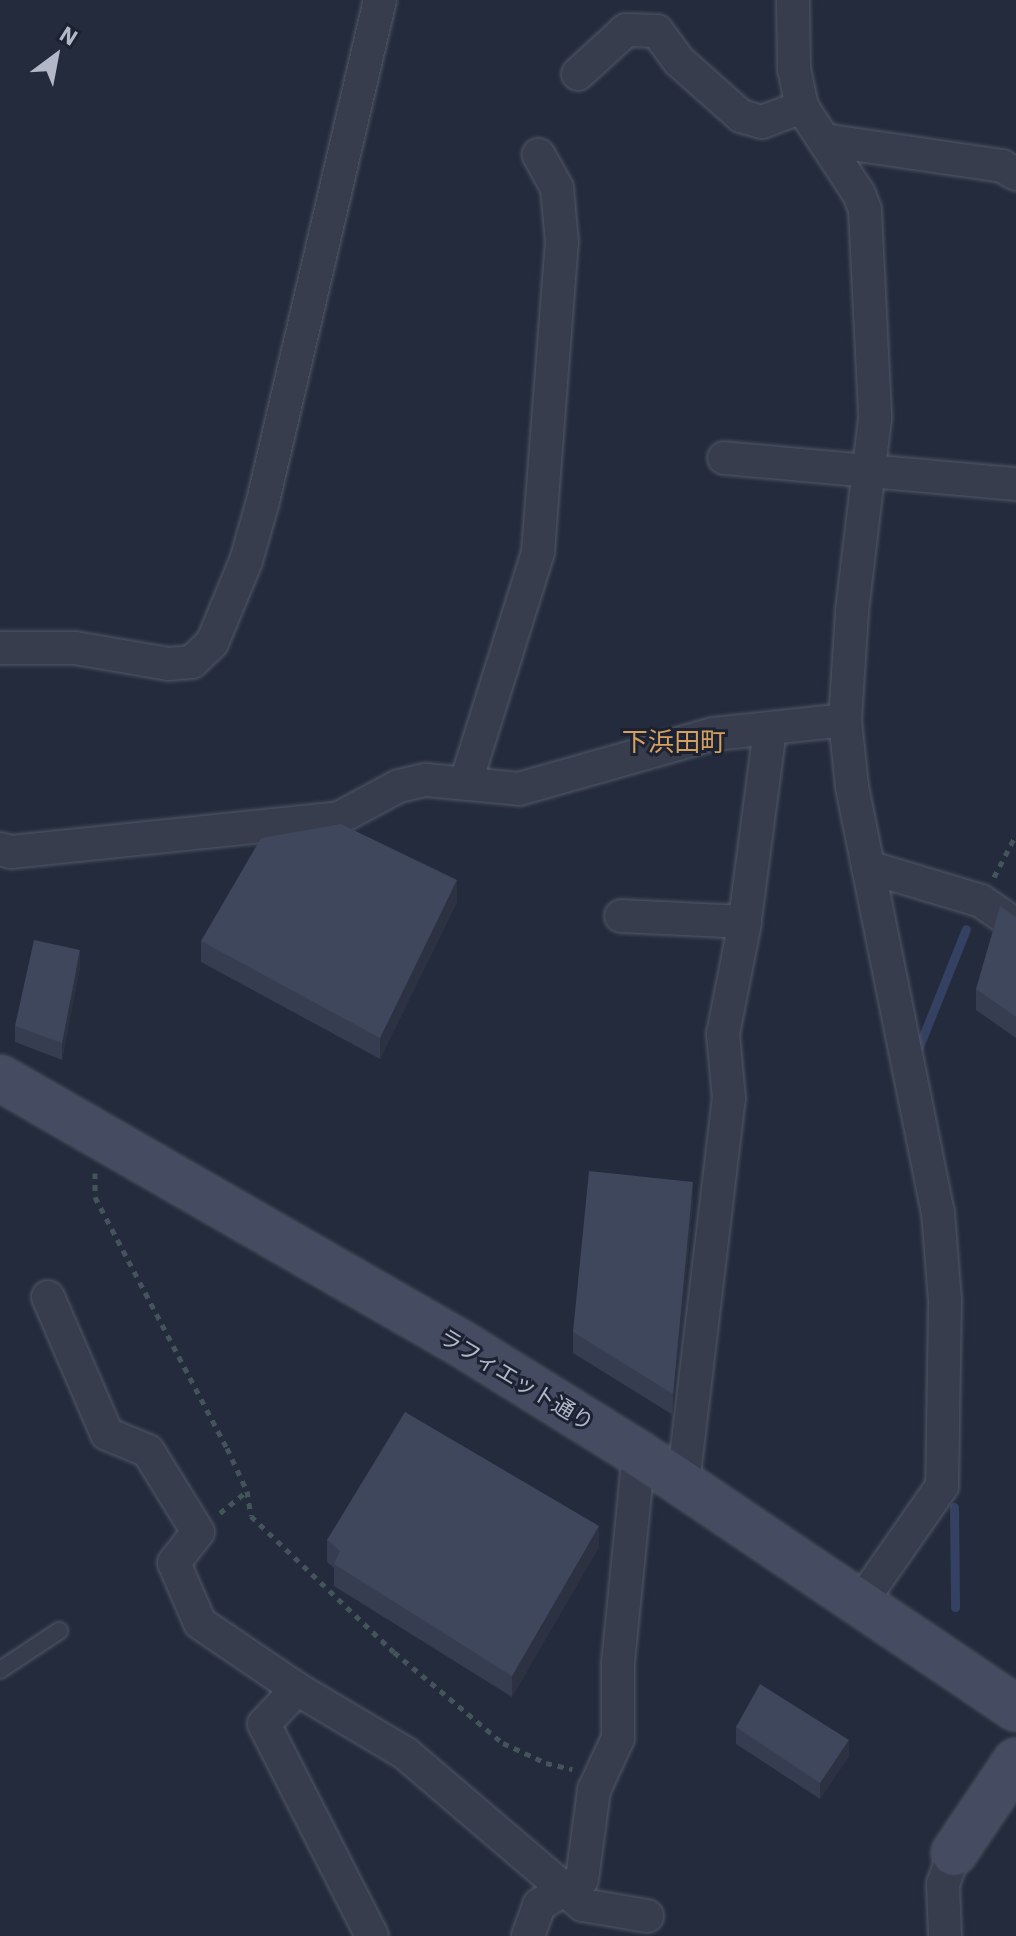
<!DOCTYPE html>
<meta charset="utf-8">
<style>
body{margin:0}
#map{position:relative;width:1016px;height:1936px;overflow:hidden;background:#232b3c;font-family:"IBM Plex Sans","Noto Sans JP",sans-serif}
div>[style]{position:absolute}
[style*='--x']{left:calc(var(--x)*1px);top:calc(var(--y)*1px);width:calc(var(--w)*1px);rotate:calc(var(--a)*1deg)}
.stream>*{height:9px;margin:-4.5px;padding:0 4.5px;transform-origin:4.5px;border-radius:4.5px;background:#354162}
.path>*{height:5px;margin-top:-2.5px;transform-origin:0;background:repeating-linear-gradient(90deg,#43555b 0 6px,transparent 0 12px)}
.roads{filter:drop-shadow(0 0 2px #525867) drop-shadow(0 0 2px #525867)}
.lane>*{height:16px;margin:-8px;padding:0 8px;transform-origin:8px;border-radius:8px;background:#373d4d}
.street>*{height:32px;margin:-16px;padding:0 16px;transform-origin:16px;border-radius:16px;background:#373d4d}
.secondary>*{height:44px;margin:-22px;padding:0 22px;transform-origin:22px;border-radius:22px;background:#454b60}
.wall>*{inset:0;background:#363d50}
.shaded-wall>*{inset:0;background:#2c3241}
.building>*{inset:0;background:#3f475d}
span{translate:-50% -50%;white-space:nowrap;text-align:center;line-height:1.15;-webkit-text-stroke:6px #1c2231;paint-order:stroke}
.street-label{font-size:22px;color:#b2b8c8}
.quarter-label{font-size:26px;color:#d6a15f}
.north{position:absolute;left:16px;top:16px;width:80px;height:80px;-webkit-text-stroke:6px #1c2231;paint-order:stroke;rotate:32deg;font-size:22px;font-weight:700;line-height:32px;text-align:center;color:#b2b8c8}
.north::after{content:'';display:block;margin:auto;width:28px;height:36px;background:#b2b8c8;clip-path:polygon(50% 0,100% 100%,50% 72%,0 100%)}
</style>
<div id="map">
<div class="stream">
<div style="--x:918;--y:1049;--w:129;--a:-68.2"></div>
<div style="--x:954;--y:1507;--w:100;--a:89.4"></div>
</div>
<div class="path">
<div style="--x:994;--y:877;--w:47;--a:-62.4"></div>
<div style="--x:95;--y:1173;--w:24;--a:90"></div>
<div style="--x:95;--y:1197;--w:284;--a:62.3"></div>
<div style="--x:227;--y:1448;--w:47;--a:65.1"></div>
<div style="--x:247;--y:1491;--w:25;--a:81"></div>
<div style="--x:251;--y:1516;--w:197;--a:43.6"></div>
<div style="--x:394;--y:1652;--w:142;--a:39.9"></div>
<div style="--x:503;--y:1743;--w:47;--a:24.9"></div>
<div style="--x:546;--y:1763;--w:27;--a:13"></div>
<div style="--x:220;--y:1513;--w:33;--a:-39"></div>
</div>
<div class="roads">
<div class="lane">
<div style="--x:0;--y:1670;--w:71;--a:-33.5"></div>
</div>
<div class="street">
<div style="--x:793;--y:0;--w:69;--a:89.2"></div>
<div style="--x:794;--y:69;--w:39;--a:78"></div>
<div style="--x:802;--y:107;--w:104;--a:56.8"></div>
<div style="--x:859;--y:194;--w:17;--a:69"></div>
<div style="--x:865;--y:210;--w:208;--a:87.2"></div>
<div style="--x:875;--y:418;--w:195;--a:96.8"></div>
<div style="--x:852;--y:612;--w:108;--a:93.7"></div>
<div style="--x:845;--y:720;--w:67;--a:84"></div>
<div style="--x:852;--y:787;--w:434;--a:78.6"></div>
<div style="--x:938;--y:1212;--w:88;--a:85.5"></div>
<div style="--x:945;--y:1300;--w:186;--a:90.9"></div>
<div style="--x:942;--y:1486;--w:141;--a:124.9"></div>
<div style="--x:578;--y:74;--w:65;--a:-42.5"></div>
<div style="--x:626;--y:30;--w:31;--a:2"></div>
<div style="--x:657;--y:31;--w:37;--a:54"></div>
<div style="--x:679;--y:61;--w:83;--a:41.6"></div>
<div style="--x:741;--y:116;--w:22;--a:16"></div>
<div style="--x:762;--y:122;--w:43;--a:-20.6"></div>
<div style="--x:824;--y:140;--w:180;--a:8.3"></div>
<div style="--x:1002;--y:166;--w:16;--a:30"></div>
<div style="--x:724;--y:458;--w:293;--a:5.1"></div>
<div style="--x:0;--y:648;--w:75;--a:0"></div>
<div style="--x:75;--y:648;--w:95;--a:9.7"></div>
<div style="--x:169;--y:664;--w:23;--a:-5"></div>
<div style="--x:192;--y:662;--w:28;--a:-44"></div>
<div style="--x:212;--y:643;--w:89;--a:-67.5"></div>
<div style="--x:246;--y:561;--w:62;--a:-74.2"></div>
<div style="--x:263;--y:501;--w:514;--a:-76.86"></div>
<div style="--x:466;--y:782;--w:241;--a:-72.6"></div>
<div style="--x:538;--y:552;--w:310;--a:-85.6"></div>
<div style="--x:562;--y:243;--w:55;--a:-95.2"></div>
<div style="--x:557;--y:188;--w:38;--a:-119"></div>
<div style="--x:0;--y:849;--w:11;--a:15"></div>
<div style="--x:11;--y:852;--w:330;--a:-5.9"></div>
<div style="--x:339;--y:818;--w:68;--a:-28.1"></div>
<div style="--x:399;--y:786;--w:28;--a:-13"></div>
<div style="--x:426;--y:780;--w:93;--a:5.5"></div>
<div style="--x:519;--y:789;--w:203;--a:-15.8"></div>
<div style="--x:714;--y:734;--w:132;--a:-6.1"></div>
<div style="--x:868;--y:867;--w:118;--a:16.7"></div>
<div style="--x:981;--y:901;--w:42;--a:34.4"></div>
<div style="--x:621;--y:916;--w:124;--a:2.8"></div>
<div style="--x:48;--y:1297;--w:149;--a:66.7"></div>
<div style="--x:107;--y:1434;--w:44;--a:22.5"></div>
<div style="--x:148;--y:1451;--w:95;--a:58.3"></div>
<div style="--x:198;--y:1532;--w:39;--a:128"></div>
<div style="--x:174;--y:1563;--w:65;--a:66.6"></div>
<div style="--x:200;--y:1623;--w:117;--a:34.2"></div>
<div style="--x:297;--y:1689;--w:126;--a:30.7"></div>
<div style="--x:405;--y:1753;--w:234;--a:40.5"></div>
<div style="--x:583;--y:1905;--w:65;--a:9.8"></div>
<div style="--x:683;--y:1483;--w:387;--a:-83.2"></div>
<div style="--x:729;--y:1099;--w:65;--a:-95.3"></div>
<div style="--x:723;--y:1034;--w:109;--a:-78.9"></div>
<div style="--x:744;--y:927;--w:200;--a:-82.5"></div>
<div style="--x:297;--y:1689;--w:48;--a:133.3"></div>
<div style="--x:264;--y:1724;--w:238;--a:63"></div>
<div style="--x:528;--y:1936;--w:33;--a:-70"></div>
<div style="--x:539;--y:1905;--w:50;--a:-31.2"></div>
<div style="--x:582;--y:1879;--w:90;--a:-82.3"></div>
<div style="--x:594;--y:1790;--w:57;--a:-65.2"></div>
<div style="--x:618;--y:1738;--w:75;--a:-90"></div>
<div style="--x:618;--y:1663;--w:210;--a:-84.3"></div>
<div style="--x:945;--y:1936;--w:52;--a:-92.2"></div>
<div style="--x:943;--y:1884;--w:33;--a:-70"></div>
</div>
<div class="secondary">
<div style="--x:0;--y:1078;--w:533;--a:29.93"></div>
<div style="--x:462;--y:1344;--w:208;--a:31.9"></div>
<div style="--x:639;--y:1454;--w:455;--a:34"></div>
<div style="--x:954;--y:1853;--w:111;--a:-56"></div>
</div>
</div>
<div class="wall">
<div style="clip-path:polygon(457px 902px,380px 1059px,201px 962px,201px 941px)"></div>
<div style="clip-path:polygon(1016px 917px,1016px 1038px,976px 1010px,976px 989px)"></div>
<div style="clip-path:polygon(80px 967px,62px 1060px,15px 1042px,15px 1026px)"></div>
<div style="clip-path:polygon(693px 1203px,673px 1415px,573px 1353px,573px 1332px)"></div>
<div style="clip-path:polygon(327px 1540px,599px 1547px,512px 1697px,334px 1586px,334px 1568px,327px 1562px)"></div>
<div style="clip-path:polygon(736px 1727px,849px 1756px,820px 1799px,736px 1744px)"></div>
</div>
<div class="shaded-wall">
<div style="clip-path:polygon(457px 880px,457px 902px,380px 1059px,380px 1038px)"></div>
<div style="clip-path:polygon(80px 950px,80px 967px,62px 1060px,62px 1043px)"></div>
<div style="clip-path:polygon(693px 1182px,693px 1203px,673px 1415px,673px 1394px)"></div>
<div style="clip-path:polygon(599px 1526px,599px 1547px,512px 1697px,512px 1676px)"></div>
<div style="clip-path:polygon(849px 1740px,849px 1756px,820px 1799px,820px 1783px)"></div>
</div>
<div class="building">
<div style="clip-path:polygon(341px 824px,457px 880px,380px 1038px,201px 941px,261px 838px)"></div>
<div style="clip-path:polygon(1000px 906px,1016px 917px,1016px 1017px,976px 989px)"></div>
<div style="clip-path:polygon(34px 940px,80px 950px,62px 1043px,15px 1026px)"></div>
<div style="clip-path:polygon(589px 1171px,693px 1182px,673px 1394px,573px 1332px)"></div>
<div style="clip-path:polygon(405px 1412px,599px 1526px,512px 1676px,334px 1564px,340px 1551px,327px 1540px)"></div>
<div style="clip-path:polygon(760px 1684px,849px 1740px,820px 1783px,736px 1727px)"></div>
</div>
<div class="street-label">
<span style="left:517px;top:1379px;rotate:31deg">ラフィエット通り</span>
</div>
<div class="quarter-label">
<span style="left:674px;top:742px">下浜田町</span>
</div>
<div class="north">N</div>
</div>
